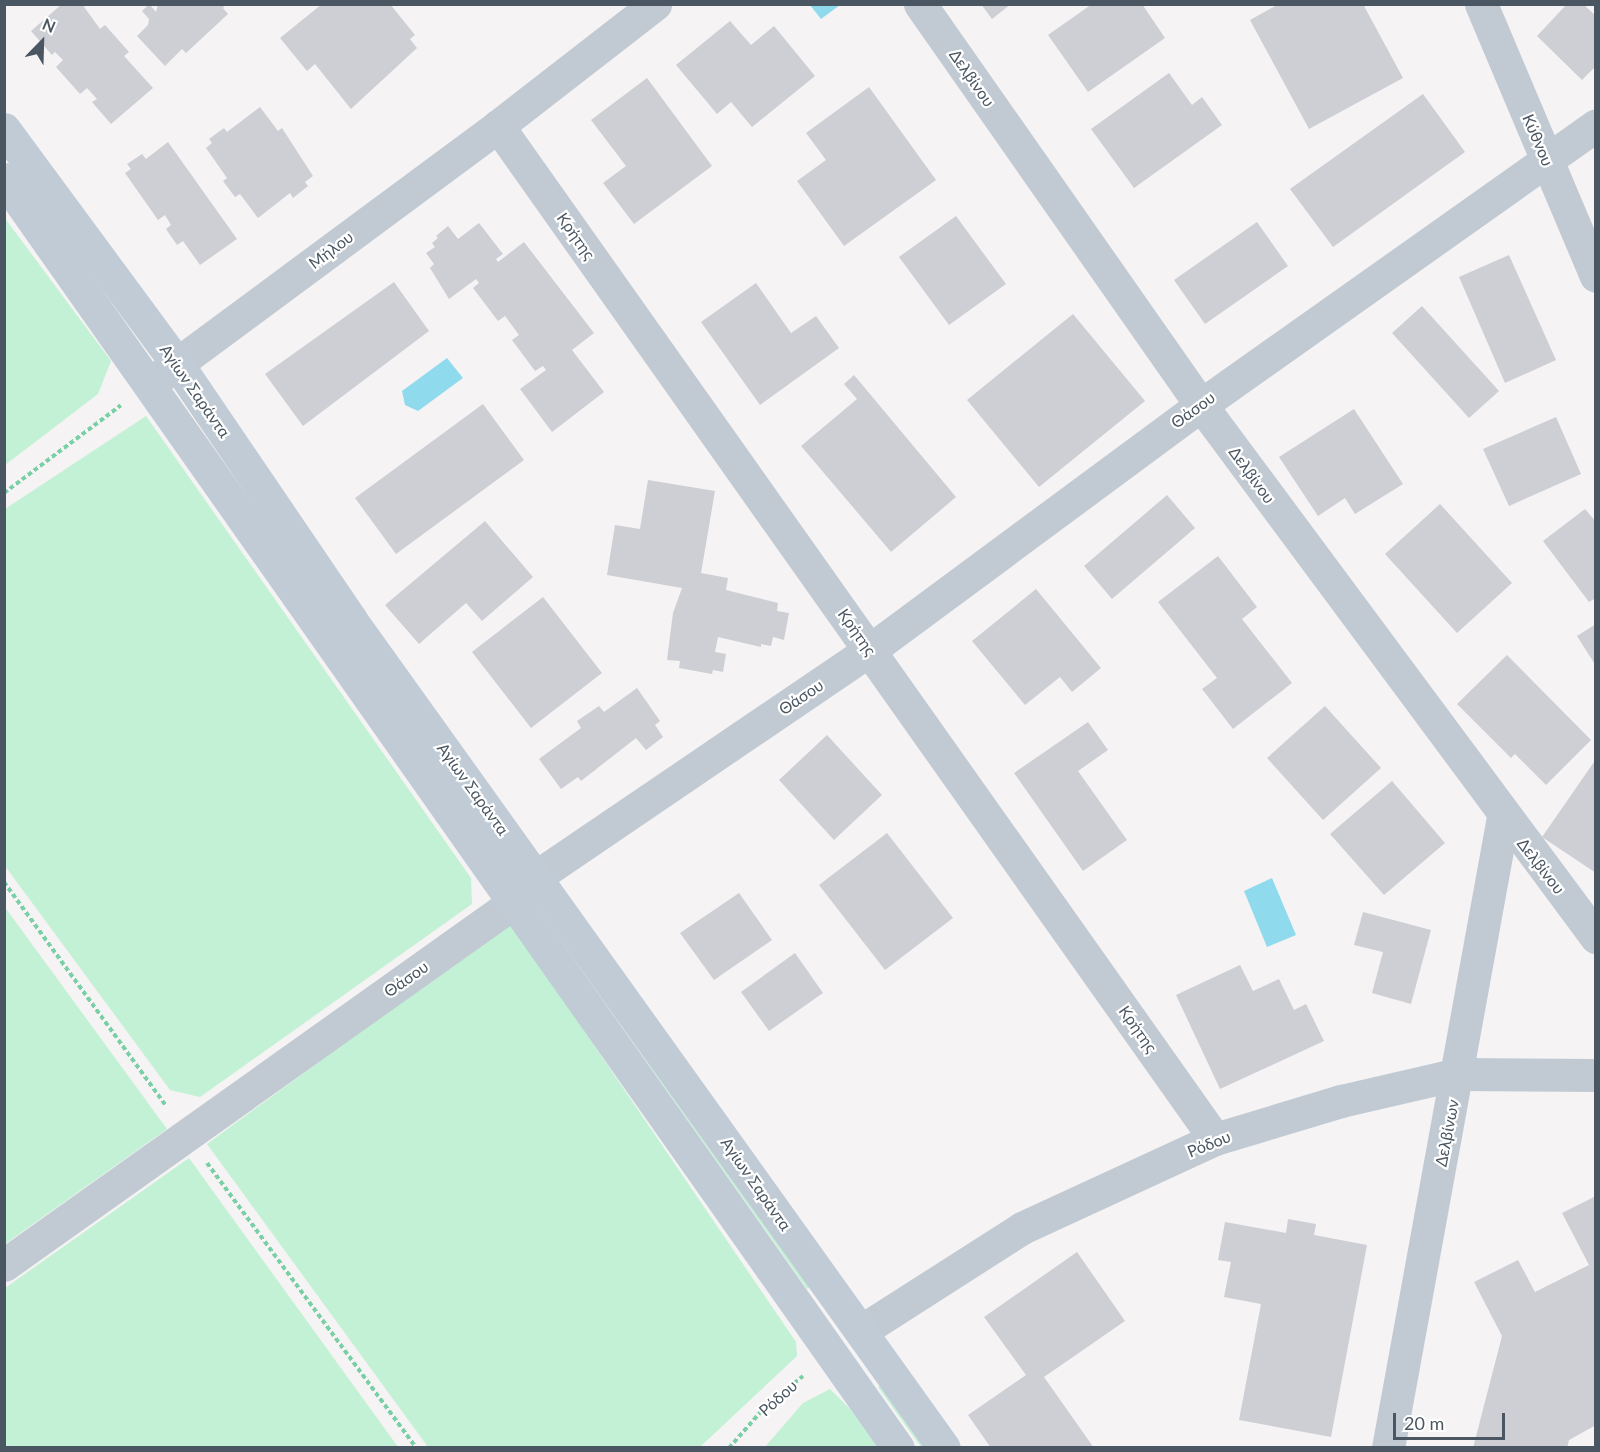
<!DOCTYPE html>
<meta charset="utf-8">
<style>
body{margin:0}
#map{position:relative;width:1600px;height:1452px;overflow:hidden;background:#f5f3f3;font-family:Lato,sans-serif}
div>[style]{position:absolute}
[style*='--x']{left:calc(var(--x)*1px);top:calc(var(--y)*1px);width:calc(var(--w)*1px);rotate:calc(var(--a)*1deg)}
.green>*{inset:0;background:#c3f1d5}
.water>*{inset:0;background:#90daee}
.building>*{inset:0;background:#cdcfd5}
.path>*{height:4px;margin-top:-2px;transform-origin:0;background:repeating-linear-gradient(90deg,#7ad0a6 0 4.5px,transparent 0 7.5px)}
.minor>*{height:33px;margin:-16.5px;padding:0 16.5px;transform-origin:16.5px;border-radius:16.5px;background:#c1cad2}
.secondary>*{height:33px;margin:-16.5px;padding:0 16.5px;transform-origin:16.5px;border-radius:16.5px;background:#c1cbd6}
span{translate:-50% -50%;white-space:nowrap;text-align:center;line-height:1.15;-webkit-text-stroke:4.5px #fff;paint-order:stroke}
.street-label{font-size:16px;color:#4a5661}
.frame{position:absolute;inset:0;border:6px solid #4a5661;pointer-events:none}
.north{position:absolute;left:12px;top:12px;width:60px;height:60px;-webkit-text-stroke:4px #fff;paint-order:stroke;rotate:23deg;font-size:16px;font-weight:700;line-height:24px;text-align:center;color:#4a5661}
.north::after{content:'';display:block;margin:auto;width:21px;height:27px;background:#4a5661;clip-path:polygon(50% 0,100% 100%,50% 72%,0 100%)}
.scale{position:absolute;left:1393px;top:1413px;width:112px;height:27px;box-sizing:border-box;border:3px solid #4a5661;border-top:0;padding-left:8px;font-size:18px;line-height:21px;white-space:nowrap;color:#4a5661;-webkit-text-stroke:4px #fff;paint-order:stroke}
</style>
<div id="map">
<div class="green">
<div style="clip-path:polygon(4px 217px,111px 361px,98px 394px,5px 465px)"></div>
<div style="clip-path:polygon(146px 416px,471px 878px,472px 904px,200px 1097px,170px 1090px,5px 866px,5px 509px)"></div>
<div style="clip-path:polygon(4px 906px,167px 1129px,5px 1244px,4px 1244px)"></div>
<div style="clip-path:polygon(510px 922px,796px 1342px,797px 1356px,700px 1447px,428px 1447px,207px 1144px)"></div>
<div style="clip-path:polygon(556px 934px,812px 1286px,807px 1289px)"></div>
<div style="clip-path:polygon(189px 1158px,398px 1447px,5px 1447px,5px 1288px)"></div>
<div style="clip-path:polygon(882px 1384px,928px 1447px,921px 1447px,878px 1387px)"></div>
<div style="clip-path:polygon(830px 1389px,851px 1410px,877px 1447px,764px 1448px,803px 1403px)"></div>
</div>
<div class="water">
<div style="clip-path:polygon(810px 5px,840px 5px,821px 19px)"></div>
<div style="clip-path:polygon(447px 358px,463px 378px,418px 411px,405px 405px,402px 391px)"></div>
<div style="clip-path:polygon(1272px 878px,1296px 935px,1267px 947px,1244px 891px)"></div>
</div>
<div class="building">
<div style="clip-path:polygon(62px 4px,82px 4px,100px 29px,105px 25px,129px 52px,124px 56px,153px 88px,111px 124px,92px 102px,97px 99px,87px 88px,80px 94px,56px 67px,63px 60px,55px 52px,52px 55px,31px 31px)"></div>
<div style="clip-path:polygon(149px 4px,156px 12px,158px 4px,226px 4px,223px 8px,228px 14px,186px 53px,182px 49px,165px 66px,137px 36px,148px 25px,149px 19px,142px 11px)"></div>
<div style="clip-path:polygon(322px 4px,390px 4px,415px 35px,410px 39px,417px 48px,351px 109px,315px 64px,307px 71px,280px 38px)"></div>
<div style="clip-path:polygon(981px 4px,1011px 4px,992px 19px)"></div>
<div style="clip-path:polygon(1092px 4px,1142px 4px,1165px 38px,1088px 92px,1048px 35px)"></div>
<div style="clip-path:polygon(1279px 4px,1363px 4px,1403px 78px,1309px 129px,1250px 20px)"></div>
<div style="clip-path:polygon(1567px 4px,1583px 4px,1596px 16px,1596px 66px,1582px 80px,1537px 36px)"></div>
<div style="clip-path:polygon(730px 21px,751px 45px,774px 26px,815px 76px,752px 127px,731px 102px,717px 114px,676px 65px)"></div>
<div style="clip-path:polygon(1169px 73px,1192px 105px,1202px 97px,1222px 125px,1134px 188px,1091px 129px)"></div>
<div style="clip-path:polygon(647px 78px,712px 166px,634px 224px,603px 183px,626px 166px,591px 120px)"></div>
<div style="clip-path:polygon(869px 87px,936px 180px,844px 246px,797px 181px,826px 160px,806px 133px)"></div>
<div style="clip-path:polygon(1423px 94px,1465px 152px,1333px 247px,1290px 189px)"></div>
<div style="clip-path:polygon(260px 107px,278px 131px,282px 128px,313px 176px,305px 182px,308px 186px,293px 198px,290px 193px,258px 218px,240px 194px,235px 197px,223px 181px,227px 178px,206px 148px,212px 143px,209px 139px,224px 128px,227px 132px)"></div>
<div style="clip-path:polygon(168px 142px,237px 239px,200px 265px,183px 241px,177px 245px,166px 229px,171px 225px,165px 215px,158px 220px,125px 173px,131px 169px,127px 164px,142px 154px,146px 159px)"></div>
<div style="clip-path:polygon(956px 216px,1006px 284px,949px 325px,899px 257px)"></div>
<div style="clip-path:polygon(1257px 222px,1288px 266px,1205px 324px,1174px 280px)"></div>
<div style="clip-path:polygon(479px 223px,503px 254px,496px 259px,498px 262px,524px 242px,594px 333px,572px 350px,604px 392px,552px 432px,520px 389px,546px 370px,543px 366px,535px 371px,512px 340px,519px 335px,505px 316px,498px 321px,473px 288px,479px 283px,476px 279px,449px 299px,430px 268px,434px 264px,426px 253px,435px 247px,432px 243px,438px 238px,436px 236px,448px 226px,458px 239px)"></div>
<div style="clip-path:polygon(1509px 255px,1556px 360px,1505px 383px,1459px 277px)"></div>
<div style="clip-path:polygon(394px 282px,429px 331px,303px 426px,265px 374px)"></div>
<div style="clip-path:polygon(756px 283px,791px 333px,816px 316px,839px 348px,760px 405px,701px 322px)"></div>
<div style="clip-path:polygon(1422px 306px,1499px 391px,1469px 418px,1392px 333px)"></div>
<div style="clip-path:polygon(1073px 314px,1145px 401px,1039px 487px,967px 400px)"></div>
<div style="clip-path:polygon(854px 375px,956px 497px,891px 552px,801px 446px,857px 399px,844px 384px)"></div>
<div style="clip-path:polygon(483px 404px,524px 460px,396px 554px,355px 498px)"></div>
<div style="clip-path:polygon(1354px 409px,1403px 484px,1355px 514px,1345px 498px,1318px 516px,1279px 457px)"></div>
<div style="clip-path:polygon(1556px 417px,1581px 474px,1509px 506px,1483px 449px)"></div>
<div style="clip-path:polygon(648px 480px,715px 491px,701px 573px,728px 578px,726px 590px,778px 603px,777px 611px,789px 613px,784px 640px,773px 637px,771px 646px,761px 644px,761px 647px,718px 637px,715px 652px,726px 654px,723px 672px,713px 670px,712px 674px,679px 668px,680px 661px,667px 660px,673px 613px,682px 588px,607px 575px,615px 525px,640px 529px)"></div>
<div style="clip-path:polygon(1167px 495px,1195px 528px,1112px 599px,1084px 566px)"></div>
<div style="clip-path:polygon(1440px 504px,1512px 583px,1457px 633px,1385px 554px)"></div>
<div style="clip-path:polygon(1585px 509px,1596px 522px,1596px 598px,1589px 602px,1543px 541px)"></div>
<div style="clip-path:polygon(485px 521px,533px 577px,482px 621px,466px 603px,419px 644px,385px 605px)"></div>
<div style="clip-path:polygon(1218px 556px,1257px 607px,1242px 619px,1292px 683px,1233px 729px,1202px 689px,1217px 678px,1158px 602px)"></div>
<div style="clip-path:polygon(1036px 589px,1101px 668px,1072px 692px,1060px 677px,1025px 705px,972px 641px)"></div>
<div style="clip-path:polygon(543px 597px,602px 673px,531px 728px,472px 652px)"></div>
<div style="clip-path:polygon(1596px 624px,1596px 666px,1577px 636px)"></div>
<div style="clip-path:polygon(1507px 655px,1591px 740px,1546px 785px,1515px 754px,1511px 758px,1457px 704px)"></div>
<div style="clip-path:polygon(637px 688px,660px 721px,655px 725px,663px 737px,646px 750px,636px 738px,581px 781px,578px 777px,561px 789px,539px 759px,581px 728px,577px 721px,599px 706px,604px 712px)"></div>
<div style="clip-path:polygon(1325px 706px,1381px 768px,1323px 820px,1267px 758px)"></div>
<div style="clip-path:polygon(1088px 722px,1108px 750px,1078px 771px,1127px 840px,1083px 871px,1014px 773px)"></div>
<div style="clip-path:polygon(827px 735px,882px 795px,834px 840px,779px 780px)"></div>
<div style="clip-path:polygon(1594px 762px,1596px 763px,1596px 873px,1542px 837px)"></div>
<div style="clip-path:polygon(1392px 781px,1445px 843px,1384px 895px,1330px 834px)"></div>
<div style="clip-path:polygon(887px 833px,953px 918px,885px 970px,819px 885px)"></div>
<div style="clip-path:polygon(739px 893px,772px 940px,714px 980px,680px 933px)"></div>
<div style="clip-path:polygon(1363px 912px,1431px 930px,1411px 1004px,1372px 993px,1383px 952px,1354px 945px)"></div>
<div style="clip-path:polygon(795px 953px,823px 993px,769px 1031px,741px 992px)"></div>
<div style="clip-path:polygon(1240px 965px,1253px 991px,1279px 979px,1294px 1010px,1306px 1004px,1324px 1041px,1220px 1089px,1176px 995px)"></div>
<div style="clip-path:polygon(1596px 1196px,1596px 1425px,1569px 1440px,1567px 1448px,1473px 1448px,1502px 1336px,1474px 1282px,1518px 1260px,1535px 1292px,1589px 1265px,1562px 1213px)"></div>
<div style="clip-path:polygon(1288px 1219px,1316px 1224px,1314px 1235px,1367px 1245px,1331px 1437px,1239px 1420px,1261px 1304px,1224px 1297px,1231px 1262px,1218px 1260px,1225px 1222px,1286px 1233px)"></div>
<div style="clip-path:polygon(1077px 1252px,1125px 1321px,1044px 1377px,1094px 1448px,991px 1448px,968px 1415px,1026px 1375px,984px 1317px)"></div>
</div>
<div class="path">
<div style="--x:4;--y:493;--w:146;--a:-36.9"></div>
<div style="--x:4;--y:882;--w:276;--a:54.1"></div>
<div style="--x:207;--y:1163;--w:353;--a:53.7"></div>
<div style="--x:729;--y:1448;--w:55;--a:-48.7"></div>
<div style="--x:765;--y:1407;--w:49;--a:-39.2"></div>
</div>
<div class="minor">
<div style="--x:920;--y:4;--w:490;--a:55"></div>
<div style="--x:1201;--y:405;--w:663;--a:53.41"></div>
<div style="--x:1481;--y:4;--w:295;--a:67.1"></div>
<div style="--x:498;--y:126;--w:1241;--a:54.71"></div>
<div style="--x:151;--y:383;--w:432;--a:-36.5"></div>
<div style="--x:498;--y:126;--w:199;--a:-37.8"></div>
<div style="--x:4;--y:1265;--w:625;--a:-35.42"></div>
<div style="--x:513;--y:903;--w:36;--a:-48"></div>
<div style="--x:537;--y:876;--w:402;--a:-34.2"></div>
<div style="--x:870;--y:650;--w:412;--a:-36.5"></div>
<div style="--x:1201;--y:405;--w:484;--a:-35.3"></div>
<div style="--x:861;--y:1331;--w:191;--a:-32.6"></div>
<div style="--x:1022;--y:1228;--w:213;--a:-24.8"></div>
<div style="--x:1215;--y:1139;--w:132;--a:-16.8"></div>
<div style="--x:1341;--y:1101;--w:120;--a:-13"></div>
<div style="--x:1458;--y:1074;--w:138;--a:0.4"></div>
<div style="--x:1388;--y:1448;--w:641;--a:-79.67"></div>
</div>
<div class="secondary">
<div style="--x:4;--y:129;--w:293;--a:53.6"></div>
<div style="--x:178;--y:365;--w:308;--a:55.8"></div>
<div style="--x:351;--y:620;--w:1018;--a:54.39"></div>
<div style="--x:4;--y:179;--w:1552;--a:54.84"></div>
</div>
<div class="street-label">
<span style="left:972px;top:78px;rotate:55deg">Δελβίνου</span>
<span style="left:1538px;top:140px;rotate:67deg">Κύθνου</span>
<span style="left:576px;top:236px;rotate:55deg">Κρήτης</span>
<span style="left:331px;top:250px;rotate:-37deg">Μήλου</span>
<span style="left:195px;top:391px;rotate:55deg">Αγίων Σαράντα</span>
<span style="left:1193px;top:410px;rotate:-36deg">Θάσου</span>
<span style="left:1252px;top:475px;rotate:54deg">Δελβίνου</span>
<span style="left:857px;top:632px;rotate:55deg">Κρήτης</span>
<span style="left:801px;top:697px;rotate:-34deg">Θάσου</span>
<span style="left:473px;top:789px;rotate:54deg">Αγίων Σαράντα</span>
<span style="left:1541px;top:866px;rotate:52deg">Δελβίνου</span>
<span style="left:406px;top:979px;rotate:-35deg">Θάσου</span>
<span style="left:1138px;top:1029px;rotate:55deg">Κρήτης</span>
<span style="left:1447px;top:1133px;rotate:-79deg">Δελβίνων</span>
<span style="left:1209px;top:1144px;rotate:-22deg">Ρόδου</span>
<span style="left:756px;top:1184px;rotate:55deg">Αγίων Σαράντα</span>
<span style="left:778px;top:1398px;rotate:-42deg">Ρόδου</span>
</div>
<div class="frame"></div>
<div class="north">N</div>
<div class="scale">20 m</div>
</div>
